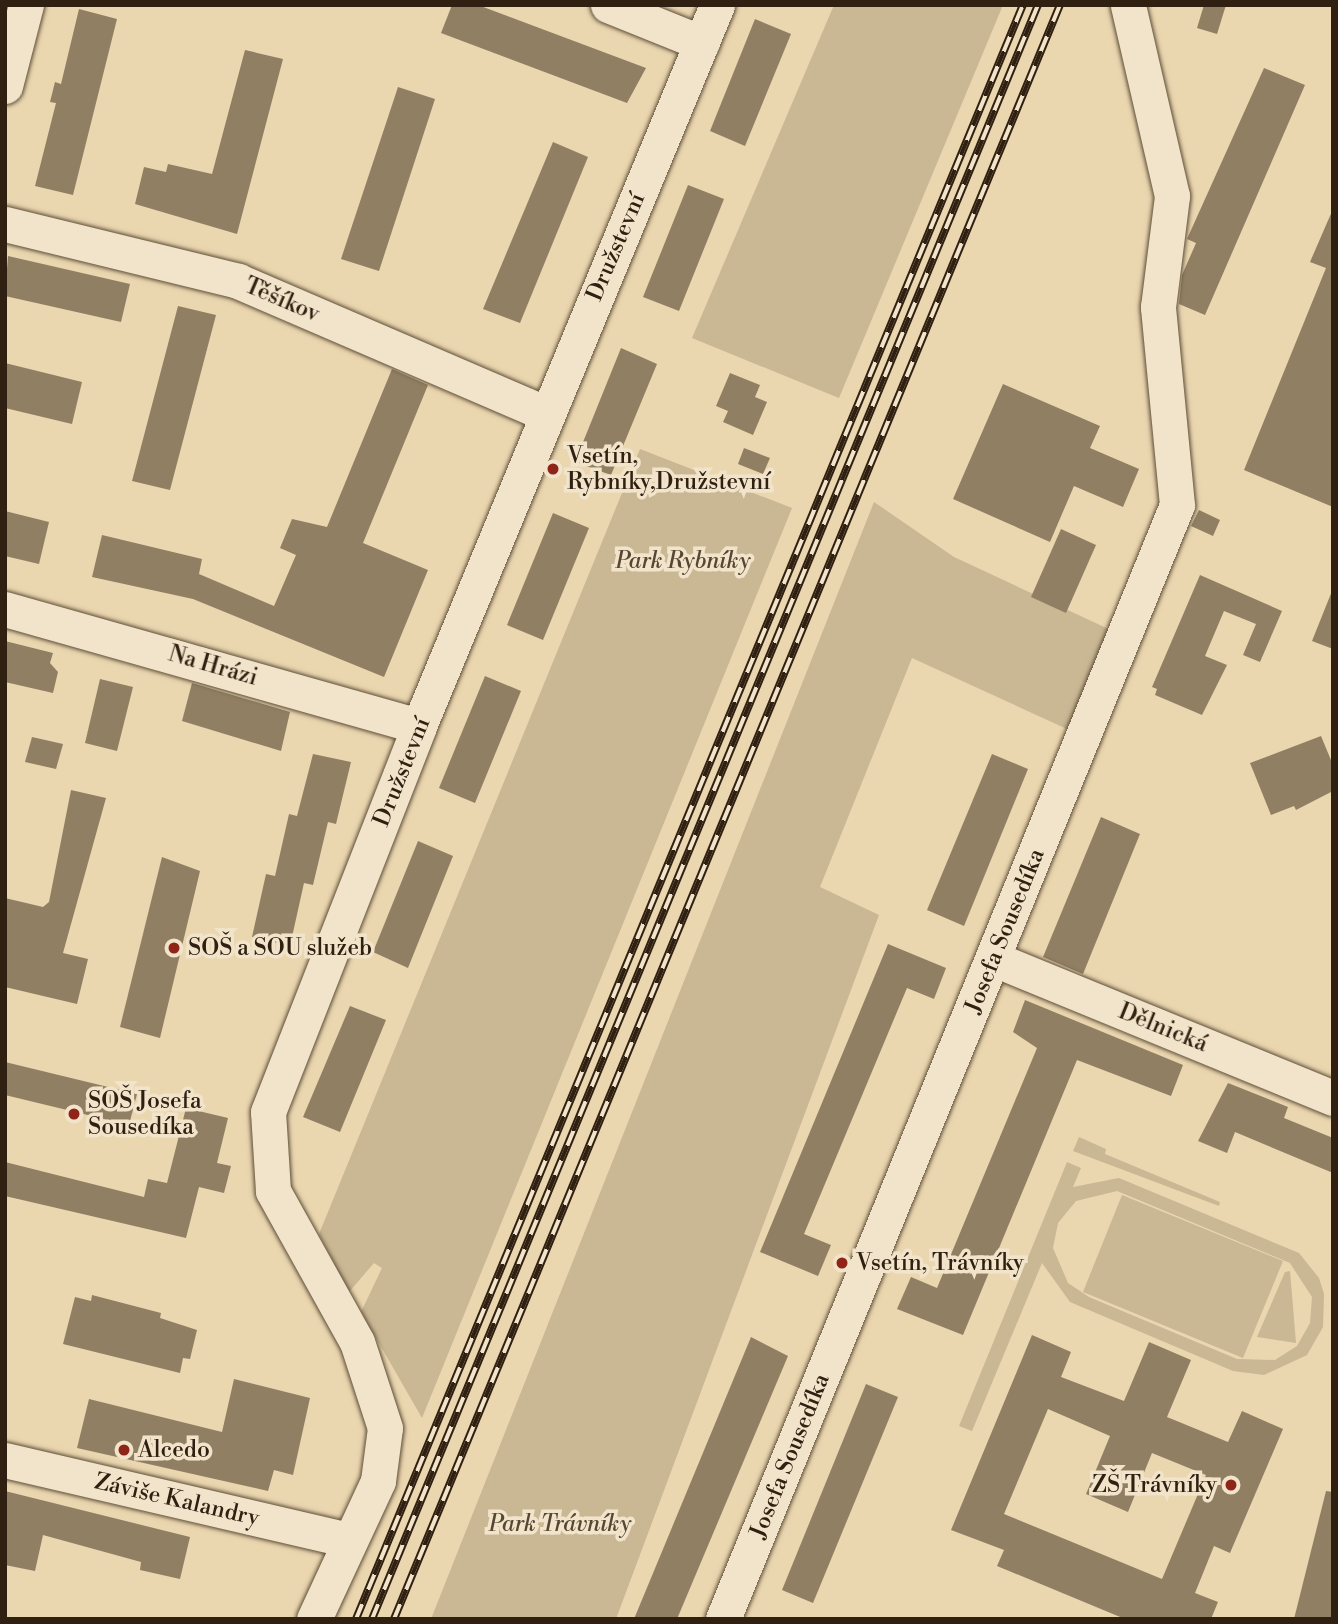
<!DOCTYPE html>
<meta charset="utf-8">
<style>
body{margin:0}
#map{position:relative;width:1338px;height:1624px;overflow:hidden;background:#ead6af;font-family:"Libre Bodoni",serif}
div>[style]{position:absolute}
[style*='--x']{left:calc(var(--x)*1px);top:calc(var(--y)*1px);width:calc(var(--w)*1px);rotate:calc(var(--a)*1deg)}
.green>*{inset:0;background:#cab794}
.building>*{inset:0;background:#917f63}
.roads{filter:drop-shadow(0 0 2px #5e4e38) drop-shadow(0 0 2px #5e4e38)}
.minor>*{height:35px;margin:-17.5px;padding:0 17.5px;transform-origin:17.5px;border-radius:17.5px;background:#f1e4cb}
.rail>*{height:8px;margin-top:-4px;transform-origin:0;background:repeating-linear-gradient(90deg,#f1e4cb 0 16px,#302011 0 32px);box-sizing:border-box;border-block:2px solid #302011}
.dots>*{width:19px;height:19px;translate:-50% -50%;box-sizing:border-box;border:4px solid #f1e4cb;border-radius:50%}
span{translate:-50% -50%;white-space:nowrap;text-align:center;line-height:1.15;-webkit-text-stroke:7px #f1e4cb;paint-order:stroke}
.street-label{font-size:23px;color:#302011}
.poi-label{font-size:23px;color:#302011}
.left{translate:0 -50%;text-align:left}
.right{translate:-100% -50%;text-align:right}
.park-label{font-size:23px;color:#564632;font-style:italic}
.frame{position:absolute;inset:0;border:7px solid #302011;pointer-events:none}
</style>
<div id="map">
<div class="green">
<div style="clip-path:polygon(834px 5px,1003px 5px,839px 398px,692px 338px)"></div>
<div style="clip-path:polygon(640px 449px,792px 508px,422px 1418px,361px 1312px,382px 1268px,374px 1263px,349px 1292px,319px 1234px)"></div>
<div style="clip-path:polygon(874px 502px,954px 557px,1115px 632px,1067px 729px,912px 658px,820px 887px,879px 915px,616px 1619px,431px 1619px)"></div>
<div style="clip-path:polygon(1079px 1137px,1106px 1149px,1105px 1154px,1220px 1202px,1219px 1206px,1073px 1151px)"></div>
<div style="clip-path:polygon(evenodd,1067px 1162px,1081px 1168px,1073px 1187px,1119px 1178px,1299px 1253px,1319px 1278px,1324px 1294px,1323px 1327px,1307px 1355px,1264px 1375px,1233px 1371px,1070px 1302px,1042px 1263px,972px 1431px,959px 1426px,1067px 1162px,1117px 1191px,1290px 1263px,1312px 1297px,1310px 1323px,1297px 1346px,1275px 1360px,1237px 1359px,1089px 1297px,1068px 1283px,1053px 1248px,1058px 1223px,1076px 1201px,1117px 1191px)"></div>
<div style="clip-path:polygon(1122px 1195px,1283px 1261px,1243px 1358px,1083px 1292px)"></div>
<div style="clip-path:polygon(1290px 1271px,1296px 1343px,1257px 1337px,1285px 1272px)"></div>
</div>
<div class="building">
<div style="clip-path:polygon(452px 5px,478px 5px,646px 68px,627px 103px,441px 33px)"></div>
<div style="clip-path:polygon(1204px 5px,1226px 5px,1217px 34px,1197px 28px)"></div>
<div style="clip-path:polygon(79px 9px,117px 19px,73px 195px,35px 186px,56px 103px,50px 102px,55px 82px,61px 84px)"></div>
<div style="clip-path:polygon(755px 19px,791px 34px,745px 146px,710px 131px)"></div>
<div style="clip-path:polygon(245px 50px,283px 59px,237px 234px,135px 204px,144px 167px,166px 172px,168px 164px,212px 174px)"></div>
<div style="clip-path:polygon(1264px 68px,1305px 85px,1205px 315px,1179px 304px,1182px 275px,1196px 243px,1187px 239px)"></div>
<div style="clip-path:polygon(398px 87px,435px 99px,379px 271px,341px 259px)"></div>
<div style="clip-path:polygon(553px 142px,588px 157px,520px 323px,483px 309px)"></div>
<div style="clip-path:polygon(688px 185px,724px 199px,679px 311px,643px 297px)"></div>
<div style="clip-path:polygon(1333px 209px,1333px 507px,1244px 470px,1326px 268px,1310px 262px)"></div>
<div style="clip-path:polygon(8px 256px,130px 284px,121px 322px,5px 296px)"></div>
<div style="clip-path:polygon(178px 306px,216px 315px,170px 490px,132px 481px)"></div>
<div style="clip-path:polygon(621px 348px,657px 364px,611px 475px,575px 462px)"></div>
<div style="clip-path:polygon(5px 363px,82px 382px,72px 424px,5px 408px)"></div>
<div style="clip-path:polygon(392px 369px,428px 385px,363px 543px,428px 570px,384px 677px,193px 599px,92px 577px,102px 535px,202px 559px,199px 574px,274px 606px,296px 555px,280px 548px,292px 519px,327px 527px)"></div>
<div style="clip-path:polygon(730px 373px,760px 385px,755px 397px,767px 402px,753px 435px,723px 422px,728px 411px,716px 406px)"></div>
<div style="clip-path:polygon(1003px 384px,1100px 426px,1090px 448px,1139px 469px,1123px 507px,1074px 486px,1050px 542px,953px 499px)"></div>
<div style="clip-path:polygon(744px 448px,770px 458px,763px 474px,738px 464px)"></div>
<div style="clip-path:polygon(1199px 510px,1220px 520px,1213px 536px,1191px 526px)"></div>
<div style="clip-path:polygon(5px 511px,49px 522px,39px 564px,5px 556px)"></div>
<div style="clip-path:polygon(553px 513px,589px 528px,543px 640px,507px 625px)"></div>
<div style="clip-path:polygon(1061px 529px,1096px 545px,1066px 613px,1031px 597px)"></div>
<div style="clip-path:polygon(1200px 575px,1282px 611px,1260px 662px,1243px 655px,1256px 624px,1224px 611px,1205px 656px,1227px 665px,1202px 715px,1155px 695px,1157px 689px,1152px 687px)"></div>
<div style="clip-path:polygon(1332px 591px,1333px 591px,1333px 649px,1312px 641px)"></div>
<div style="clip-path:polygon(5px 641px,53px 653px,50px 663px,58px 672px,53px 693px,5px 682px)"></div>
<div style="clip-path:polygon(485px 676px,521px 691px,475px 803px,439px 788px)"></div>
<div style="clip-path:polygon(100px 679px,133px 687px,117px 751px,85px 743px)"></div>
<div style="clip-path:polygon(192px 683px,290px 712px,281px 751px,182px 721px)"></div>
<div style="clip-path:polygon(1321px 736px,1333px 765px,1333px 791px,1296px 810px,1294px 806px,1271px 815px,1250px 763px)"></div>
<div style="clip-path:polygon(32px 737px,63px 744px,56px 769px,25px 762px)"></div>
<div style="clip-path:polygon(313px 754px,351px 762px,336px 824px,328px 822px,313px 885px,304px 883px,290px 946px,252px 937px,266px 874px,275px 876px,289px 814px,297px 816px)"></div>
<div style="clip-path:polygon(992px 754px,1028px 769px,964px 926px,927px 910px)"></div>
<div style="clip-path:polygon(71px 790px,106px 798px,63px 953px,88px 959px,77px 1004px,5px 987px,5px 898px,43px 907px,49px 902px)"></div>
<div style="clip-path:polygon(1101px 817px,1140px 834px,1083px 974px,1043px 957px)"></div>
<div style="clip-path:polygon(418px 841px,453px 856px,408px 968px,373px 952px)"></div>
<div style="clip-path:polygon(162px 857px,200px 871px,160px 1038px,120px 1027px)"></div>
<div style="clip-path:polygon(888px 944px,946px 968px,934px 999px,907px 988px,804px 1234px,831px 1245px,818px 1276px,760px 1252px)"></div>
<div style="clip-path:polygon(1025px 1000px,1183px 1065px,1171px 1096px,1077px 1060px,963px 1335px,897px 1309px,911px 1277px,937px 1288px,1037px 1048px,1013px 1032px)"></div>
<div style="clip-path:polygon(350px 1006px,386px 1020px,340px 1132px,303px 1117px)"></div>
<div style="clip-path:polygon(5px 1062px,137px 1094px,129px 1125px,5px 1095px)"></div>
<div style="clip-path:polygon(1228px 1083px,1288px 1107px,1284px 1118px,1333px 1138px,1333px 1173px,1235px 1132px,1227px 1153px,1198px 1141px)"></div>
<div style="clip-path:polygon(186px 1108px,228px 1118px,217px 1163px,231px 1166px,224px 1193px,199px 1187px,186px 1238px,5px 1196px,5px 1162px,144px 1197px,148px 1179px,167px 1183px)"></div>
<div style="clip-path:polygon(92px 1295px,161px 1313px,160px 1318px,197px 1330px,190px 1359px,183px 1358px,180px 1373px,63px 1344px,75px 1297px,91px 1301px)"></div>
<div style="clip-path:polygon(evenodd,1032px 1335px,1071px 1352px,1061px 1377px,1124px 1401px,1149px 1342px,1191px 1360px,1167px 1417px,1228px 1442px,1242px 1411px,1283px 1429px,1230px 1553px,1214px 1546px,1195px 1593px,1218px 1602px,1211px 1619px,1125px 1619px,997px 1566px,1004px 1550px,951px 1530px,1032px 1335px,1048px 1409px,1110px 1436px,1086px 1494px,1128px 1512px,1152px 1453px,1206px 1475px,1162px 1579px,1004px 1514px,1048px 1409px)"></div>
<div style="clip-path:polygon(751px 1337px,788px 1356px,677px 1619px,634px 1619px)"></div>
<div style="clip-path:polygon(234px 1379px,310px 1398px,293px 1475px,274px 1470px,268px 1491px,77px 1448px,89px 1399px,222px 1432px)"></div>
<div style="clip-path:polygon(866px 1384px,898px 1397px,813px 1603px,782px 1590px)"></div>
<div style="clip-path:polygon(5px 1491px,190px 1537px,180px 1579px,140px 1570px,141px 1562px,43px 1535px,35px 1571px,5px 1565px)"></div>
<div style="clip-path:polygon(1326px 1491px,1333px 1492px,1333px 1619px,1294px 1619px)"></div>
</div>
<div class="roads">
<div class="minor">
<div style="--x:608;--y:5;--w:101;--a:22"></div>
<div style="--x:5;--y:86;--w:84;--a:-75.5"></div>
<div style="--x:5;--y:224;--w:240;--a:13.7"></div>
<div style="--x:238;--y:281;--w:336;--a:23.3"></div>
<div style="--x:5;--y:609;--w:430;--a:15.8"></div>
<div style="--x:994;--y:959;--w:366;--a:22.3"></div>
<div style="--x:5;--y:1460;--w:352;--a:13.1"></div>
<div style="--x:314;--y:1619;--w:152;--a:-65.1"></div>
<div style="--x:378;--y:1481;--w:53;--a:-82.5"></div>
<div style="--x:385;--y:1428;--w:90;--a:-108"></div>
<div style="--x:357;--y:1342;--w:173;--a:-119.1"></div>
<div style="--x:273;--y:1191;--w:79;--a:-93.6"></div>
<div style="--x:268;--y:1112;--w:414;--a:-68.6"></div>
<div style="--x:419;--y:726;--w:780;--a:-67.54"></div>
<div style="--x:723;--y:1619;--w:1203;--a:-67.83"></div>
<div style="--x:1177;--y:505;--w:199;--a:-95.5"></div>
<div style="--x:1158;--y:307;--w:112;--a:-82.8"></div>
<div style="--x:1172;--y:196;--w:196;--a:-103"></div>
</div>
</div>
<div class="rail">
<div style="--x:356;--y:1619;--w:1746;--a:-67.55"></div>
<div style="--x:372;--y:1619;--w:1746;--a:-67.58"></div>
<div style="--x:394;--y:1619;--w:1746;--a:-67.58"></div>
</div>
<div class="dots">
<div style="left:553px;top:469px;background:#8f2418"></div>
<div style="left:174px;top:948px;background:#8f2418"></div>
<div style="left:74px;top:1114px;background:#8f2418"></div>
<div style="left:842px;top:1263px;background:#8f2418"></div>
<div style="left:124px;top:1450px;background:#8f2418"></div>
<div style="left:1231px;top:1485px;background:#8f2418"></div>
</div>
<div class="street-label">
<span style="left:616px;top:247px;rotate:-67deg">Družstevní</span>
<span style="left:282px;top:300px;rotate:23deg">Těšíkov</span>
<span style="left:213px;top:666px;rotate:16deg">Na Hrázi</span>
<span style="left:402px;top:772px;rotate:-68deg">Družstevní</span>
<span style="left:1005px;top:931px;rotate:-68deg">Josefa Sousedíka</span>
<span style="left:1163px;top:1028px;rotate:22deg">Dělnická</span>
<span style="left:790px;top:1456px;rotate:-68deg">Josefa Sousedíka</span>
<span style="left:177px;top:1500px;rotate:13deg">Záviše Kalandry</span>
</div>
<div class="poi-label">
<span class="left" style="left:567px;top:469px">Vsetín,<br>Rybníky,Družstevní</span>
<span class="left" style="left:188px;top:948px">SOŠ a SOU služeb</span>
<span class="left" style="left:88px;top:1114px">SOŠ Josefa<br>Sousedíka</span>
<span class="left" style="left:856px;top:1263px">Vsetín, Trávníky</span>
<span class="left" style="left:138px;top:1450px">Alcedo</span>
<span class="right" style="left:1217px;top:1485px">ZŠ Trávníky</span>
</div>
<div class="park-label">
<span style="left:683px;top:561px">Park Rybníky</span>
<span style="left:560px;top:1524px">Park Trávníky</span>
</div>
<div class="frame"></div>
</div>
